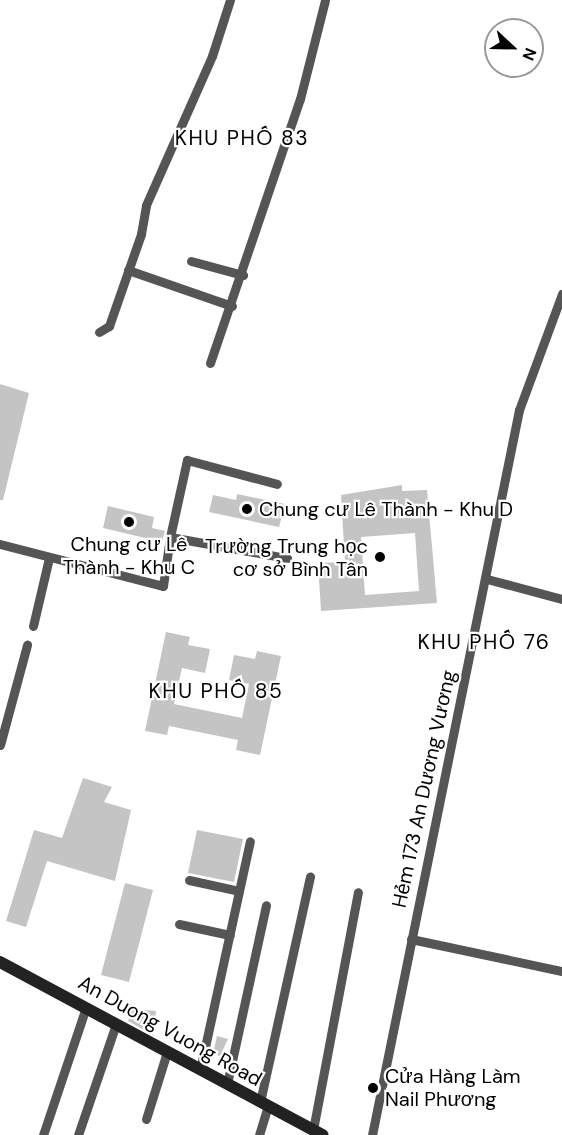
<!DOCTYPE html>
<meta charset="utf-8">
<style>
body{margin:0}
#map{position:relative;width:562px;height:1135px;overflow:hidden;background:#fff;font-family:"DM Sans",sans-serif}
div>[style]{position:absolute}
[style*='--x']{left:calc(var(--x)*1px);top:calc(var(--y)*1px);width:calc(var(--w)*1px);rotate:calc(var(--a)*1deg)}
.building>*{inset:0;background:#c4c4c4}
.street>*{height:9px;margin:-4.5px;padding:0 4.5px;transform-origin:4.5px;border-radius:4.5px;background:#555}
.secondary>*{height:12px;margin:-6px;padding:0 6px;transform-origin:6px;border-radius:6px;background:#222}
.dots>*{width:16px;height:16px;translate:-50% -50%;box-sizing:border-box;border:3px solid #fff;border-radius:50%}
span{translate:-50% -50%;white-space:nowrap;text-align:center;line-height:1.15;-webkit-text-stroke:4.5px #fff;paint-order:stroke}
.poi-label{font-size:20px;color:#000}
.left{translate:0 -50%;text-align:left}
.right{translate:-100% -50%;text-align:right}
.street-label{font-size:20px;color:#000}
.neighbourhood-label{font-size:21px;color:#000;letter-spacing:1.5px}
.north{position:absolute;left:484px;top:18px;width:60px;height:60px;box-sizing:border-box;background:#fff;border:2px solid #999;border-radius:50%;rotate:112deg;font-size:16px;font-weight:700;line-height:24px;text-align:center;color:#000}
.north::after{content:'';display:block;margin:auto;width:21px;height:27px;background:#000;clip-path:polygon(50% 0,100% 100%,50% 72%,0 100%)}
</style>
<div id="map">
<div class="building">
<div style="clip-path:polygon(0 384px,29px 393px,3px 500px,0 500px)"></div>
<div style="clip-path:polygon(evenodd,402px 485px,402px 491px,427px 490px,437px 603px,321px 611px,318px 563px,345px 562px,341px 495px,402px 485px,415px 533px,419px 591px,365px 595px,361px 537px,415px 533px)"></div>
<div style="clip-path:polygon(237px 494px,285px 504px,279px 527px,209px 512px,213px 495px,236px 500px)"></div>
<div style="clip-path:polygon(108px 506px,154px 517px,152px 528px,165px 531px,162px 542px,103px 528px)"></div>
<div style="clip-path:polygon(166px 632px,190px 637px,188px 645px,210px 649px,205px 673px,182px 668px,174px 704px,242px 718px,249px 684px,229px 680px,234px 655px,255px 659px,257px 651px,281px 656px,260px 755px,236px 750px,238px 740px,169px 726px,167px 735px,145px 731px)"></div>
<div style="clip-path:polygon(83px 778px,112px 787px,104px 802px,131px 810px,115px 881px,47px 861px,26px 927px,6px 921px,34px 830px,62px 838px)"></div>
<div style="clip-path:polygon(197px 830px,243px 839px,234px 882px,188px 873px)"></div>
<div style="clip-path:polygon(125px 883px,153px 890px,129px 982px,101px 975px)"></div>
<div style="clip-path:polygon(132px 1009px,156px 1011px,153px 1035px,128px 1021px)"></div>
<div style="clip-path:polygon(217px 1036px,228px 1039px,220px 1056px,213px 1054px)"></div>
</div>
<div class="street">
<div style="--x:191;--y:261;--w:54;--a:15.1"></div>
<div style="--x:128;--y:270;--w:110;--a:19.1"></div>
<div style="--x:99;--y:332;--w:12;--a:-31"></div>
<div style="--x:109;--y:326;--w:97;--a:-70.8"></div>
<div style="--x:141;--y:234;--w:29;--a:-80"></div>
<div style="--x:146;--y:205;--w:163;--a:-66.1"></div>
<div style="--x:212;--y:56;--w:59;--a:-72.2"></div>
<div style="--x:210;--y:363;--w:279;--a:-71.2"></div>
<div style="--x:300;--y:99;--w:102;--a:-75.8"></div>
<div style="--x:170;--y:537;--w:79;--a:-77.6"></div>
<div style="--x:187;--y:460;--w:93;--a:14.9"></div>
<div style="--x:0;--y:544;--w:168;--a:14.4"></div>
<div style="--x:163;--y:586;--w:49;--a:-81.9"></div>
<div style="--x:170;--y:537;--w:119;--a:10.2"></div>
<div style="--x:487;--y:579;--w:78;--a:14.9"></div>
<div style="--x:33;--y:626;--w:70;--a:-76.8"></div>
<div style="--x:0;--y:745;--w:104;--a:-74.9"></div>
<div style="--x:189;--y:880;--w:51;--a:12.4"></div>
<div style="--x:179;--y:924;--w:52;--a:12.2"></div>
<div style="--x:411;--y:939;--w:154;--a:12"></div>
<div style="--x:200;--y:1070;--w:234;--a:-77.7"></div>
<div style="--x:227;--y:1084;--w:183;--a:-77.7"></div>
<div style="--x:260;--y:1102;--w:231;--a:-77.5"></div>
<div style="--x:146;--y:1119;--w:70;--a:-72.6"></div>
<div style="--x:313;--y:1130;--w:242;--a:-79.3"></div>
<div style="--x:43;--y:1135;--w:135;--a:-71.4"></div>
<div style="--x:78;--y:1135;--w:117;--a:-71.1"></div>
<div style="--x:259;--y:1135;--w:30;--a:-73"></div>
<div style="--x:372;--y:1135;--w:740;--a:-78.54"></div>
<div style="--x:519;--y:410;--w:124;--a:-69.7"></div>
</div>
<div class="secondary">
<div style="--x:0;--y:962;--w:366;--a:28.2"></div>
</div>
<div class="dots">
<div style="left:247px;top:509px;background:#000"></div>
<div style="left:129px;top:522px;background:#000"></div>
<div style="left:380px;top:557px;background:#000"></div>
<div style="left:373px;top:1088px;background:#000"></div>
</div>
<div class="poi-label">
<span class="left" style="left:259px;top:509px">Chung cư Lê Thành - Khu D</span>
<span style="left:129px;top:556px">Chung cư Lê<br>Thành - Khu C</span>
<span class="right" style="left:368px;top:558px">Trường Trung học<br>cơ sở Bình Tân</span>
<span class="left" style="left:385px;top:1088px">Cửa Hàng Làm<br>Nail Phương</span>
</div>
<div class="street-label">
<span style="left:424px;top:789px;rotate:-78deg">Hẻm 173 An Dương Vương</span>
<span style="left:170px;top:1031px;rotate:29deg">An Duong Vuong Road</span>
</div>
<div class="neighbourhood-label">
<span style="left:242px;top:138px">KHU PHỐ 83</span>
<span style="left:484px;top:642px">KHU PHỐ 76</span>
<span style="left:216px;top:691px">KHU PHỐ 85</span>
</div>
<div class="north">N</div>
</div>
